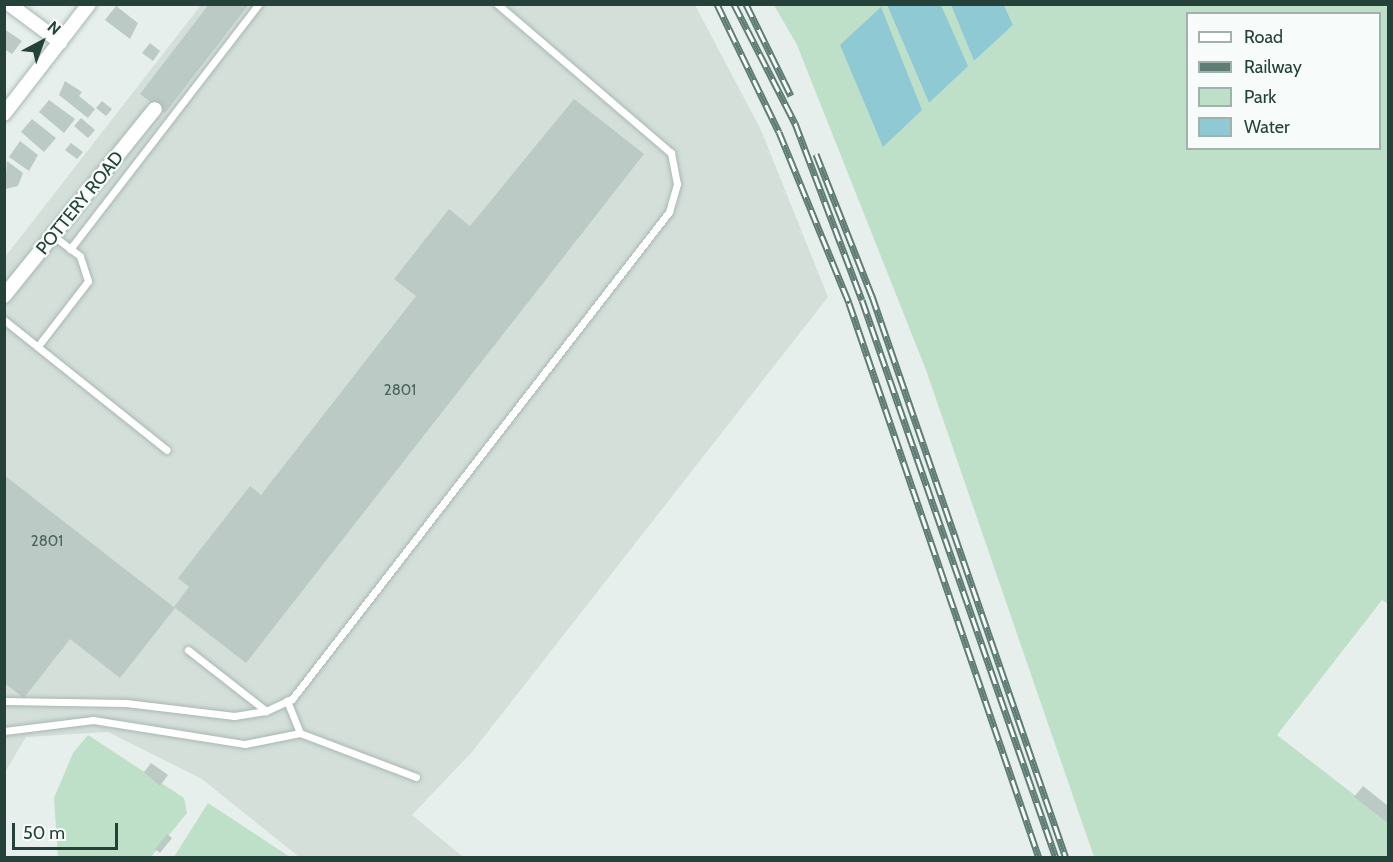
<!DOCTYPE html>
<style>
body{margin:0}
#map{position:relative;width:1393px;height:862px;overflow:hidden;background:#e6efeb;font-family:Cabin,sans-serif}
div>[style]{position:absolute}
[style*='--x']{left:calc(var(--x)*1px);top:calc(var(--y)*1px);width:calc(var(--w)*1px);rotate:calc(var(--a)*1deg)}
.built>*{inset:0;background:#d4dfda}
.green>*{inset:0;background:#bfe0c8}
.water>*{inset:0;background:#8ec9d4}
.building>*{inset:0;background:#bbcac4}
.roads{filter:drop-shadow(0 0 2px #a8b8b2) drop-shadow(0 0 2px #a8b8b2)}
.lane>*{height:7px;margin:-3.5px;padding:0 3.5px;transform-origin:3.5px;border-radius:3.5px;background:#fff}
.street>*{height:14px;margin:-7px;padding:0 7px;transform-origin:7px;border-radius:7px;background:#fff}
.rail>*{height:7px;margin-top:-3.5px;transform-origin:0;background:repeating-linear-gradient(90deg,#f7fbf9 0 14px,#5f7d75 0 28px);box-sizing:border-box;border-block:2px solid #5f7d75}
span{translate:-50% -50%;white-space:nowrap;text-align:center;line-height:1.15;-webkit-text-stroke:4.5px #f7fbf9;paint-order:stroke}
.number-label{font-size:15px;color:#4a645c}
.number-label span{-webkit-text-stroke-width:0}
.street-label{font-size:18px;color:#24423a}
.frame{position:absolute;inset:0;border:6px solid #24423a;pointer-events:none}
.legend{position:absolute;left:1186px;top:12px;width:195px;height:138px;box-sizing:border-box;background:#f7fbf9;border:2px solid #a3b1ad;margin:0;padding:8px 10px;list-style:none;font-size:18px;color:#24423a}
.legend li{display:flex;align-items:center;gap:12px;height:30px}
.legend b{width:30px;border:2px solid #a3b1ad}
.north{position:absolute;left:12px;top:12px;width:60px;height:60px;-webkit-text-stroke:4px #f7fbf9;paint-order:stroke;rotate:41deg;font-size:16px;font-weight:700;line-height:24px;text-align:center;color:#24423a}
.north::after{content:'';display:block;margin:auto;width:21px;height:27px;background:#24423a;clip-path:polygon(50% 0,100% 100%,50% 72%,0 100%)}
.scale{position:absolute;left:12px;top:823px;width:106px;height:27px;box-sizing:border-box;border:3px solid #24423a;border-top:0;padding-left:8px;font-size:18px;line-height:21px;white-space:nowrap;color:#24423a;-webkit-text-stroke:4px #f7fbf9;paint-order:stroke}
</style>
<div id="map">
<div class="built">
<div style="clip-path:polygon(201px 5px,695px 5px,761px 130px,828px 297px,472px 752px,412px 815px,463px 857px,299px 857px,202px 779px,108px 732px,26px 737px,5px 772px,5px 257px)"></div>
</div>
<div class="green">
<div style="clip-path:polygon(evenodd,774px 5px,887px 5px,929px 103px,967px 66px,941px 5px,951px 5px,974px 61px,1013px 25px,1004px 5px,1388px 5px,1388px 604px,1382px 600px,1277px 735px,1388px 821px,1388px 857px,1094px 857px,926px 370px,797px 45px,774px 5px,1188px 14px,1380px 14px,1380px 148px,1188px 148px,1188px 14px)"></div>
<div style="clip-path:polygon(88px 735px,184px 798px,187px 813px,151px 857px,58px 857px,54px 798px,73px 753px)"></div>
<div style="clip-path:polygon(208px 803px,290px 857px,174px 857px)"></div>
</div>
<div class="water">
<div style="clip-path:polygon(887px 5px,941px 5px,968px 66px,929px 103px)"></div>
<div style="clip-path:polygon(951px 5px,1004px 5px,1013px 25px,974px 61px)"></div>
<div style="clip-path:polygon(881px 7px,922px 110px,883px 147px,840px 45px)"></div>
</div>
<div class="building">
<div style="clip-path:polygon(209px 4px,249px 4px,165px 113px,140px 94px)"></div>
<div style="clip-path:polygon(116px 6px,138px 23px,130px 39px,105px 20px)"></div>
<div style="clip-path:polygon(4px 29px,22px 41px,12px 54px,4px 49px)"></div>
<div style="clip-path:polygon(150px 43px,160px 51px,153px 61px,142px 53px)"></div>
<div style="clip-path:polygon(65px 81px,82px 92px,79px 96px,95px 109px,88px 118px,59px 95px)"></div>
<div style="clip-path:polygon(574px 99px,644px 154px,246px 663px,174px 607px,189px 587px,178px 578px,250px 486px,261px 495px,416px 296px,394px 279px,449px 209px,470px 226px)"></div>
<div style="clip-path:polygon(49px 100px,75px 119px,64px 133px,39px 112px)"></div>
<div style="clip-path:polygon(102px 101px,112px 109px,106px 116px,96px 108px)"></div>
<div style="clip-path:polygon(81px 118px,95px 130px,88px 138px,74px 126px)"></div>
<div style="clip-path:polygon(32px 119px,56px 138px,44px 152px,21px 132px)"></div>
<div style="clip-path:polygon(20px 141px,38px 155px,29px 171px,9px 157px)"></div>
<div style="clip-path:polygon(71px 143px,83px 152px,77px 159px,65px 150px)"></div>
<div style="clip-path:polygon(7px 161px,23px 173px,18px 186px,5px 189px)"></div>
<div style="clip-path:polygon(4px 475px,175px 608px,120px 678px,70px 639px,24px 698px,7px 685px,4px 689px)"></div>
<div style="clip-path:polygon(151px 763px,168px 775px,160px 786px,144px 772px)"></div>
<div style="clip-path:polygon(1363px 786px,1388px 806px,1388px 823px,1354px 797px)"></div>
<div style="clip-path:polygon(167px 834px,172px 838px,160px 853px,155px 849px)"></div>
</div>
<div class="roads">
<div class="lane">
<div style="--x:70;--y:249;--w:309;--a:-52.4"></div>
<div style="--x:4;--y:320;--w:208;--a:38.6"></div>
<div style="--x:38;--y:346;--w:82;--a:-52.4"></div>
<div style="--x:88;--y:281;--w:26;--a:-108"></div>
<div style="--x:80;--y:256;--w:34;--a:-143"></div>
<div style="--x:188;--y:650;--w:99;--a:38"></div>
<div style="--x:4;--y:701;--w:122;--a:0.9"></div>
<div style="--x:126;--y:703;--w:109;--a:6.9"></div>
<div style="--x:234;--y:716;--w:32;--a:-9"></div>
<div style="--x:266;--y:711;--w:29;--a:-25"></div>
<div style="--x:292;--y:699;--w:616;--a:-52.26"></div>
<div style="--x:669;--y:212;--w:29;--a:-74"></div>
<div style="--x:677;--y:184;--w:32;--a:-101"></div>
<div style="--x:671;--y:153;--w:229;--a:-139.4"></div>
<div style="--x:4;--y:731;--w:90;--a:-7"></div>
<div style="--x:93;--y:720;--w:154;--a:9"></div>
<div style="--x:245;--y:744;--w:56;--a:-11.3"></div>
<div style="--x:300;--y:733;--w:35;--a:-112"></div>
<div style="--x:300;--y:733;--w:124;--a:20.8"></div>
</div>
<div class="street">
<div style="--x:9;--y:4;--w:64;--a:36.7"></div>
<div style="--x:4;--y:114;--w:139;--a:-52.3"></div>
<div style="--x:4;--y:296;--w:240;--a:-51.1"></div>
</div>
</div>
<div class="rail">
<div style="--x:717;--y:4;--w:142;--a:64.2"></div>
<div style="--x:779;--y:132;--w:185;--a:67.7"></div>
<div style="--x:849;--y:303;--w:587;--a:71.1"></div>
<div style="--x:734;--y:4;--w:134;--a:62.9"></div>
<div style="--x:795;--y:123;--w:189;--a:69.3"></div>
<div style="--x:862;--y:300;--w:591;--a:70.83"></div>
<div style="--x:746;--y:4;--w:102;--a:63.9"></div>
<div style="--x:816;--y:154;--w:153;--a:68.5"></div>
<div style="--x:872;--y:296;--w:595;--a:70.96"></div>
</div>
<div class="number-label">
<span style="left:400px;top:391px">2801</span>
<span style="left:47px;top:542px">2801</span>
</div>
<div class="street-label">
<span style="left:80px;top:203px;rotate:-51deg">POTTERY ROAD</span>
</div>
<div class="frame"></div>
<ul class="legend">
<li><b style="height:8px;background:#fff"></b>Road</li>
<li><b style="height:8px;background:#5f7d75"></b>Railway</li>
<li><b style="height:16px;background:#bfe0c8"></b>Park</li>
<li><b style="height:16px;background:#8ec9d4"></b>Water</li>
</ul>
<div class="north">N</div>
<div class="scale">50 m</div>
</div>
